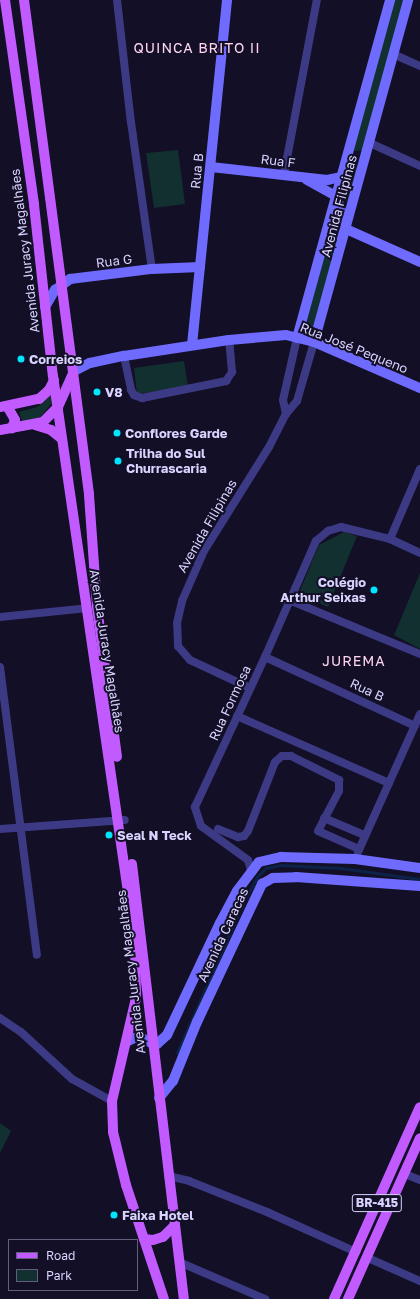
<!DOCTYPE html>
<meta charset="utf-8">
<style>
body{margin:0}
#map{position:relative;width:420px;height:1299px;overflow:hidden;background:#130f26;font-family:"Golos Text",sans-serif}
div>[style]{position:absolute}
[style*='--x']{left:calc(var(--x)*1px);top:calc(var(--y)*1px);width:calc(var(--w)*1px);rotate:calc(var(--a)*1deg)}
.green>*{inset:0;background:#12302f}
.stream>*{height:2.5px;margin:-1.25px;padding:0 1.25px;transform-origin:1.25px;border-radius:1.25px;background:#0c2248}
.street>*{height:8px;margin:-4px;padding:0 4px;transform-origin:4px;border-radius:4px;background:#3d3a85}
.secondary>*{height:10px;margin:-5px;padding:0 5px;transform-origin:5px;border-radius:5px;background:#6f6bff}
.primary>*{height:10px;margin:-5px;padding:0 5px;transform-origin:5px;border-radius:5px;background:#c25bff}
.dots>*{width:11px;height:11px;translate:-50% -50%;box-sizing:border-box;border:2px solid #130f26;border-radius:50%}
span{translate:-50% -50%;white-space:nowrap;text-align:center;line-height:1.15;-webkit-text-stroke:4px #130f26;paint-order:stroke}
.shield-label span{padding:1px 3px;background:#130f26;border:1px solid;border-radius:3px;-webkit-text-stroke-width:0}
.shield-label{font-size:12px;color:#d9d4ff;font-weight:700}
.street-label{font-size:13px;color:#d9d4ff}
.poi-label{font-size:13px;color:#d9d4ff;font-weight:700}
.left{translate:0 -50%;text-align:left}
.right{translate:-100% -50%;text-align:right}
.neighbourhood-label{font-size:14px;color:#ffd6f0;letter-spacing:1px}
.legend{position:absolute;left:8px;top:1239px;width:130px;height:52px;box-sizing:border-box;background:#130f26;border:1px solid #625e7d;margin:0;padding:5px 7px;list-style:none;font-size:12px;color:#d9d4ff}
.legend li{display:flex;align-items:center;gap:8px;height:20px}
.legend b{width:20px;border:1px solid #625e7d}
</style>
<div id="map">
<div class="green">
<div style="clip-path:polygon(392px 0,406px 0,364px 150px,355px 151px,352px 148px)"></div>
<div style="clip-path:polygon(178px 150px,185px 204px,154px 208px,146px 153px)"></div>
<div style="clip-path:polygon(349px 165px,359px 167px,349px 204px,340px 193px)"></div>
<div style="clip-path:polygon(334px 239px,340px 239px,313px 329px,309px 331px,306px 326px,327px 245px)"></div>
<div style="clip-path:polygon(184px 361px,188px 387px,137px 394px,134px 368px)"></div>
<div style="clip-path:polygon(52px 394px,54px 401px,42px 415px,33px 423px,20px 424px,22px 420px,19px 412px,37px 407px)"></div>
<div style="clip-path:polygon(344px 532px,357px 536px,328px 607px,298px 595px,319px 545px)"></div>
<div style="clip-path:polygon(420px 573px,420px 649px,394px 635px)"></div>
<div style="clip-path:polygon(0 1123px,11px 1131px,0 1153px)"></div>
</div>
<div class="stream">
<div style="--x:177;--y:1053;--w:166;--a:-66.2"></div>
<div style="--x:244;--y:901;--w:29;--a:-61"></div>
<div style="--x:258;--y:876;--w:11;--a:-45"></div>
<div style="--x:266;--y:868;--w:14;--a:-12"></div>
<div style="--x:280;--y:865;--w:61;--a:2.8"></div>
<div style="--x:341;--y:868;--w:80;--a:7.9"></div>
</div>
<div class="street">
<div style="--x:117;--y:0;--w:123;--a:83.5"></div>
<div style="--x:131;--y:122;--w:148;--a:81.9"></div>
<div style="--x:393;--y:54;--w:30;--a:24"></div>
<div style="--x:370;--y:143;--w:55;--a:24.7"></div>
<div style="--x:284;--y:174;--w:177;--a:-79.3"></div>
<div style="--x:124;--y:356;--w:35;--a:78"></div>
<div style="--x:131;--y:390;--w:6;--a:59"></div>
<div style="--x:134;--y:395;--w:9;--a:21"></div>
<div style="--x:142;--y:398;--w:86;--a:-11.4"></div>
<div style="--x:226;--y:381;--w:11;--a:-56"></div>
<div style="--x:232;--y:372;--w:32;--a:-95"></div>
<div style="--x:286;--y:414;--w:14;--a:-102"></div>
<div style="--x:283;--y:400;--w:64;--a:-77.3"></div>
<div style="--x:390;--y:539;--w:76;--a:-66.8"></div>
<div style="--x:289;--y:600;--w:142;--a:22.4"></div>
<div style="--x:0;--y:617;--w:88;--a:-5.8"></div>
<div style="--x:265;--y:657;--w:165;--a:24.7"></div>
<div style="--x:0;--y:667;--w:290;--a:82.7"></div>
<div style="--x:250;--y:688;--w:66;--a:-155"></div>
<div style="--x:190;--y:660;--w:18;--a:-131"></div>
<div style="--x:178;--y:646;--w:23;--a:-92"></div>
<div style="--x:177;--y:623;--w:23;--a:-77"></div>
<div style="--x:182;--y:601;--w:55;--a:-66.3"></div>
<div style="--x:204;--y:551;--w:123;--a:-58"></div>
<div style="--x:269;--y:447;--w:37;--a:-63"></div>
<div style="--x:286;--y:414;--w:17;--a:-50"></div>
<div style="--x:297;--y:401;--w:61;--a:-73.9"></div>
<div style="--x:237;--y:716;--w:166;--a:23.8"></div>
<div style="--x:324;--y:818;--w:43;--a:23"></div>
<div style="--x:0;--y:829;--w:125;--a:-4.1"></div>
<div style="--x:218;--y:829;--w:22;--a:22"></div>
<div style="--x:238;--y:837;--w:6;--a:-9"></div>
<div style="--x:244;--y:836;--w:6;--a:-51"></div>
<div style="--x:248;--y:831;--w:74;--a:-68.6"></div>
<div style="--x:275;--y:762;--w:9;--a:-41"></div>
<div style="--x:282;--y:756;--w:9;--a:0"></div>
<div style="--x:291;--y:756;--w:54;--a:26.6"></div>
<div style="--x:339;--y:780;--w:11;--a:90"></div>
<div style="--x:339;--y:791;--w:45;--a:117.7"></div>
<div style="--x:318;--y:831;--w:45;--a:23.7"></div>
<div style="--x:358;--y:852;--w:151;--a:-65.8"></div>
<div style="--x:251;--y:870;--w:10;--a:-107"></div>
<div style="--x:248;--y:860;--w:58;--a:-144.1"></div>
<div style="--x:201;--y:826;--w:20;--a:-108"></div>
<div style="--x:195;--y:807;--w:166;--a:-65"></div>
<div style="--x:265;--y:657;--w:127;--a:-66.3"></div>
<div style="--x:316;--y:541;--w:16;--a:-40"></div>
<div style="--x:328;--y:531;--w:14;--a:-17"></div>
<div style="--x:341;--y:527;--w:50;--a:13.8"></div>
<div style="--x:390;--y:539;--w:33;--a:25"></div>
<div style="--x:0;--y:1018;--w:25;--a:34"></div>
<div style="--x:21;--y:1032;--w:69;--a:42.7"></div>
<div style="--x:72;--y:1079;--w:46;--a:28.8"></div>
<div style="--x:405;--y:1174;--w:16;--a:22"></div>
<div style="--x:168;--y:1176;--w:22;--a:13"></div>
<div style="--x:189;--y:1181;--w:84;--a:21.7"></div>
<div style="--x:267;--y:1212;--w:98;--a:24.2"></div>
<div style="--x:368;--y:1258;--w:57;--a:23.9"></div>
<div style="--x:179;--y:1262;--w:94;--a:23.3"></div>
</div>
<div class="secondary">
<div style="--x:211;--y:167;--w:117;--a:6.4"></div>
<div style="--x:327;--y:180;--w:14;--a:-12"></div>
<div style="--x:307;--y:180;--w:33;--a:29"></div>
<div style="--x:336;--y:196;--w:31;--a:71"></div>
<div style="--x:346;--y:229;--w:81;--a:24"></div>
<div style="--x:325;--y:240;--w:24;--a:-28"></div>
<div style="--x:45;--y:307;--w:20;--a:-60"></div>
<div style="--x:55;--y:290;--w:19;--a:-36"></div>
<div style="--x:70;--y:279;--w:83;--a:-7"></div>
<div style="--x:152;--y:269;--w:48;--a:-2.4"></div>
<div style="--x:297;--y:338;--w:351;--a:-74.6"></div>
<div style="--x:314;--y:342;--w:355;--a:-74.6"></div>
<div style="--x:192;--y:345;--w:347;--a:-84.2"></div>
<div style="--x:74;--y:371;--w:18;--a:-27"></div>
<div style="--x:90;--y:363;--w:35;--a:-12"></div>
<div style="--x:124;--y:356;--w:106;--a:-8.7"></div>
<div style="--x:229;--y:340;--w:57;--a:-5"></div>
<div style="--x:286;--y:335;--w:29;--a:14"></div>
<div style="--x:314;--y:342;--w:116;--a:23.5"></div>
<div style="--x:126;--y:1042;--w:14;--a:-25"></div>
<div style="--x:139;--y:1036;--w:16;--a:30"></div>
<div style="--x:153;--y:1044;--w:4;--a:0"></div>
<div style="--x:157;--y:1044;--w:13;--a:-42"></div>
<div style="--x:167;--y:1035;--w:124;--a:-64.7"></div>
<div style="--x:220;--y:923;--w:36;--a:-62"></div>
<div style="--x:237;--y:891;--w:36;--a:-53"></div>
<div style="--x:259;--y:862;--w:23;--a:-13"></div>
<div style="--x:281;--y:857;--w:74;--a:1.5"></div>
<div style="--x:355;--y:859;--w:66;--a:7.9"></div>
<div style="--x:159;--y:1098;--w:22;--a:-51"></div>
<div style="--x:173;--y:1081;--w:64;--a:-67.9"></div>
<div style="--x:197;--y:1022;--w:153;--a:-64.8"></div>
<div style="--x:262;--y:884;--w:13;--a:-29"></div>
<div style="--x:273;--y:878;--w:23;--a:-2"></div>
<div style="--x:296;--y:877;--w:124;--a:4.2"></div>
</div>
<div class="primary">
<div style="--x:5;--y:0;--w:207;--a:81.9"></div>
<div style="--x:34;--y:205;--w:172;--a:83.7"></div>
<div style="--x:53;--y:376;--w:570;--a:81.73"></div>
<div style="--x:135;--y:940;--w:58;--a:89"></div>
<div style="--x:136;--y:998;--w:106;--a:103.1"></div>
<div style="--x:112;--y:1101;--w:31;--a:88"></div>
<div style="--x:113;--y:1132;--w:55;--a:76.2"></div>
<div style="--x:126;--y:1185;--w:120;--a:71.6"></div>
<div style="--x:24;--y:0;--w:499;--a:82.5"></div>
<div style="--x:89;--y:495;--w:112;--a:85.9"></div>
<div style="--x:97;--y:607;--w:151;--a:82.4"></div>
<div style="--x:7;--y:406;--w:16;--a:60"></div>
<div style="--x:15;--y:420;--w:9;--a:111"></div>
<div style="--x:0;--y:407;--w:40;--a:-12"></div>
<div style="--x:39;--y:399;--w:13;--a:-42"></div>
<div style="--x:49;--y:390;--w:11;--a:-63"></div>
<div style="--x:35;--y:425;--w:17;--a:17"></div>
<div style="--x:51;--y:430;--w:14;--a:39"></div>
<div style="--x:0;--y:430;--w:44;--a:-10.5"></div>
<div style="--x:43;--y:422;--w:21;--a:-45"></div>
<div style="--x:58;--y:407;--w:37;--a:-66"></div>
<div style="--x:132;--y:864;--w:438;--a:83.2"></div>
<div style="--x:144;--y:1239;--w:9;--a:6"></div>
<div style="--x:153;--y:1240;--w:10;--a:-17"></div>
<div style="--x:163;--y:1237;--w:17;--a:-45"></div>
<div style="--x:334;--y:1299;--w:210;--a:-65.9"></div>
<div style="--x:348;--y:1299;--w:176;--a:-65.9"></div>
</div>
<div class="dots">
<div style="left:21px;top:359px;background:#00e5ff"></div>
<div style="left:97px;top:392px;background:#00e5ff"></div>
<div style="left:117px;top:433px;background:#00e5ff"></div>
<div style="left:118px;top:461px;background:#00e5ff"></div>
<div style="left:374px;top:590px;background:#00e5ff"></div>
<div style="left:109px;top:835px;background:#00e5ff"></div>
<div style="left:114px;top:1215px;background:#00e5ff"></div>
</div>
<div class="shield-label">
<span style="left:377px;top:1203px">BR-415</span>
</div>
<div class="street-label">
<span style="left:278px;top:161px;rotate:7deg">Rua F</span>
<span style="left:197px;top:171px;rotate:-84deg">Rua B</span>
<span style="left:339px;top:206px;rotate:-75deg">Avenida Filipinas</span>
<span style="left:25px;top:251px;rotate:-97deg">Avenida Juracy Magalhães</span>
<span style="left:114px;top:261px;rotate:-7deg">Rua G</span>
<span style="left:354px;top:348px;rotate:22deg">Rua José Pequeno</span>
<span style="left:207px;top:526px;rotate:-60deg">Avenida Filipinas</span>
<span style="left:107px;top:651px;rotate:81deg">Avenida Juracy Magalhães</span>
<span style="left:367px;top:690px;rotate:25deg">Rua B</span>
<span style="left:230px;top:703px;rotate:-65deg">Rua Formosa</span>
<span style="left:223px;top:935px;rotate:-65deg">Avenida Caracas</span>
<span style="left:131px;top:972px;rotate:-97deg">Avenida Juracy Magalhães</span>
</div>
<div class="poi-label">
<span class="left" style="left:29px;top:359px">Correios</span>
<span class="left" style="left:105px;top:392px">V8</span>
<span class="left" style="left:125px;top:433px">Conflores Garde</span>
<span class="left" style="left:126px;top:461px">Trilha do Sul<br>Churrascaria</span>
<span class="right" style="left:366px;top:590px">Colégio<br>Arthur Seixas</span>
<span class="left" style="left:117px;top:835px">Seal N Teck</span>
<span class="left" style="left:122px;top:1215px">Faixa Hotel</span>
</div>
<div class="neighbourhood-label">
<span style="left:197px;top:48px">QUINCA BRITO II</span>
<span style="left:354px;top:661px">JUREMA</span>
</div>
<ul class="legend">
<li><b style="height:5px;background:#c25bff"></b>Road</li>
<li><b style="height:11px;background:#12302f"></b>Park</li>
</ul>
</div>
